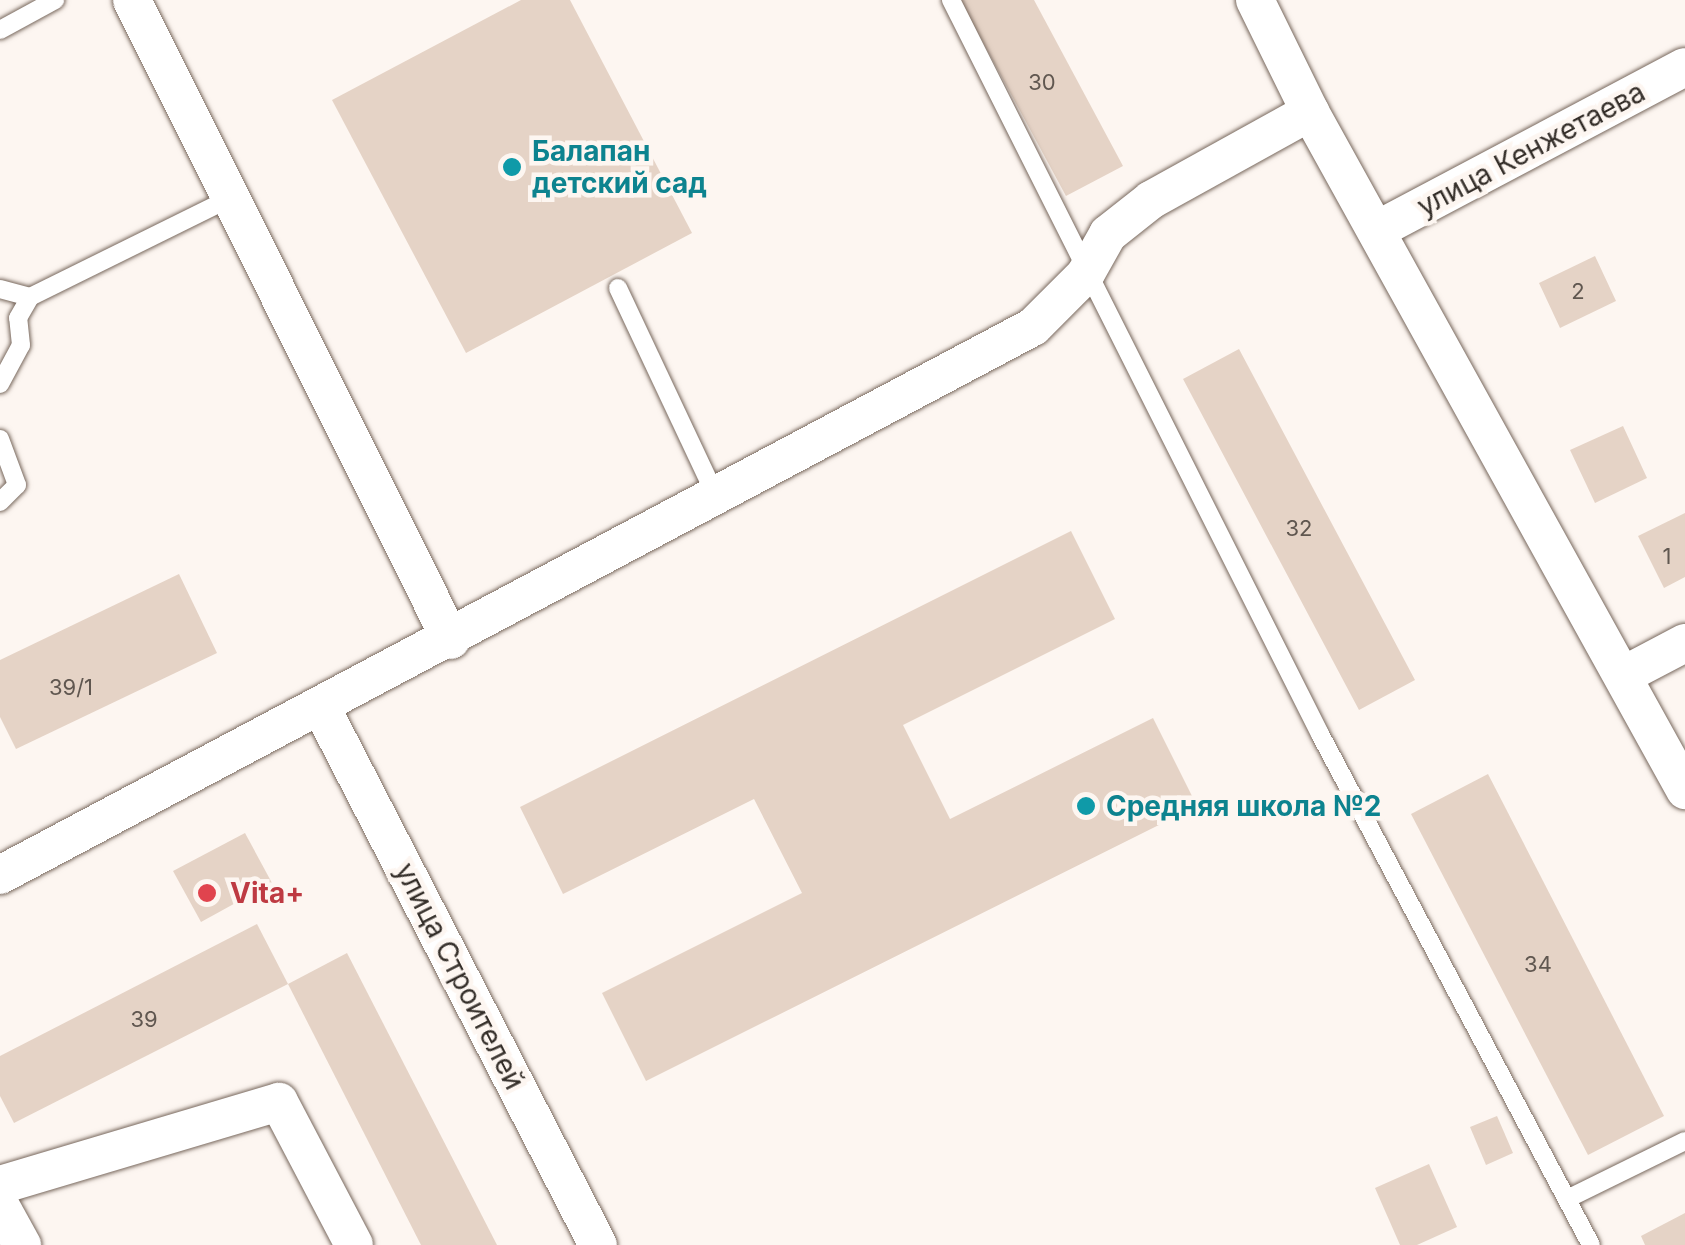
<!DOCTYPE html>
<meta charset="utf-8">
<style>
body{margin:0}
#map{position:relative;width:1685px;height:1245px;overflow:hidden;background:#fdf6f1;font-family:Inter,sans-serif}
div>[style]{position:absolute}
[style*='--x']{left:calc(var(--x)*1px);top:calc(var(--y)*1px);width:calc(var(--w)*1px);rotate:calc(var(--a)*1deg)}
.building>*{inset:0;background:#e5d3c6}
.roads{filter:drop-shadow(0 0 2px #78685d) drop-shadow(0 0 2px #78685d)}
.lane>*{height:18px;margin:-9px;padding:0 9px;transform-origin:9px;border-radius:9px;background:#fff}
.street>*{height:38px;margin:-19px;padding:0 19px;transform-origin:19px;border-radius:19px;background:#fff}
.dots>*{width:28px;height:28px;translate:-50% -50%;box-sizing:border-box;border:5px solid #fdf6f1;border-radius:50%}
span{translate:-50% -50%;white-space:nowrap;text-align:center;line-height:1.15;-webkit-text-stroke:9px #fdf6f1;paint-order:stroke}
.number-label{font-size:22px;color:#605750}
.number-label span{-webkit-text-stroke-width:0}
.street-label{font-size:28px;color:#342e29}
.culture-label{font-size:28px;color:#0d838f;font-weight:700}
.left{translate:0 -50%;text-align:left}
.health-label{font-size:28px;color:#be3a42;font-weight:700}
</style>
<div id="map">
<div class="building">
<div style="clip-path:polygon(521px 0,570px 0,692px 233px,466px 353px,332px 100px)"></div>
<div style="clip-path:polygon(960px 0,1034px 0,1123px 166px,1066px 196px)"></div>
<div style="clip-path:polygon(1595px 256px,1616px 301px,1560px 328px,1539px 283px)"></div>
<div style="clip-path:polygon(1239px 349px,1415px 680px,1359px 710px,1183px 379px)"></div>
<div style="clip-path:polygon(1623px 426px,1647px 478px,1595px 503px,1570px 450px)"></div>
<div style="clip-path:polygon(1685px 513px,1685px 577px,1664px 588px,1638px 536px)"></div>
<div style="clip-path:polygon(1071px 531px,1115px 619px,903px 725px,950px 819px,1153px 718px,1197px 806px,646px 1081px,602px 993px,802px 893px,754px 799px,563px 894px,520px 807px)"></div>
<div style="clip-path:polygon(179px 574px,217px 653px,16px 749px,0 717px,0 660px)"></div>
<div style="clip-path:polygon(1488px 774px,1664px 1116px,1588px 1155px,1411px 814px)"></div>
<div style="clip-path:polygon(245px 833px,272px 883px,201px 922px,173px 871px)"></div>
<div style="clip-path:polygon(257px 924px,288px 984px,14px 1123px,0 1096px,0 1056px)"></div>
<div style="clip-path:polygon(347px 953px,497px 1245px,421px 1245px,288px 984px)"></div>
<div style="clip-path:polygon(1497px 1116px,1513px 1153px,1486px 1165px,1470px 1127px)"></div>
<div style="clip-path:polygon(1429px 1164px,1457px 1227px,1417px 1245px,1400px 1245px,1375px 1188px)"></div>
<div style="clip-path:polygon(1685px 1213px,1685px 1245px,1645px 1245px,1641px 1236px)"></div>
</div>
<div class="roads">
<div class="lane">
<div style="--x:951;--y:0;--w:822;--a:63.31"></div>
<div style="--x:1320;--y:734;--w:578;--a:62.06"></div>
<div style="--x:0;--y:30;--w:63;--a:-28.6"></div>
<div style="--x:618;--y:288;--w:232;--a:64.8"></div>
<div style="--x:0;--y:289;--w:31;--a:15"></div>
<div style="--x:0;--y:384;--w:44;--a:-61.7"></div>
<div style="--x:21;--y:345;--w:27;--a:-96"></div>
<div style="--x:18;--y:318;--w:24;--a:-60"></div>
<div style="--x:30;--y:297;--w:223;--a:-26.3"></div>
<div style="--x:0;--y:439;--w:49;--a:69.7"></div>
<div style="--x:17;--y:485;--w:24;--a:135"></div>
<div style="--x:1569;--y:1198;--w:129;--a:-26.2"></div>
</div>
<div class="street">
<div style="--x:132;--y:0;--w:715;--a:63.51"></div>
<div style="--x:1255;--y:0;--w:125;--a:63.8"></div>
<div style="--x:1310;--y:112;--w:775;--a:61.05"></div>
<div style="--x:1377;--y:230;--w:348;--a:-27.9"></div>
<div style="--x:1624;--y:675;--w:69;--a:-27.7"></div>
<div style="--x:321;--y:707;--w:605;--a:62.76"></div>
<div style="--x:0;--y:875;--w:1169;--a:-27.95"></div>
<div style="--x:1033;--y:327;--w:74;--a:-45"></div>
<div style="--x:1085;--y:275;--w:47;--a:-60.7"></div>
<div style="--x:1108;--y:234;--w:55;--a:-38.3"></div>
<div style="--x:1151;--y:200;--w:182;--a:-29"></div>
<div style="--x:0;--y:1185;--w:291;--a:-16.6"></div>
<div style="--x:279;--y:1102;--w:161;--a:62.3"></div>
<div style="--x:0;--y:1205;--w:46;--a:61.2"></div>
</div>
</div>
<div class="dots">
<div style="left:512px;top:167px;background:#0f9aa8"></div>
<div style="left:1086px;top:806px;background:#0f9aa8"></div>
<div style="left:207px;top:893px;background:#e0444e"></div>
</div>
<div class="number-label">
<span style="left:1042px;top:83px">30</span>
<span style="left:1578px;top:292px">2</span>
<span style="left:1299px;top:529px">32</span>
<span style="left:1667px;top:557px">1</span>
<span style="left:71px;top:688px">39/1</span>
<span style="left:1538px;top:965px">34</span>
<span style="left:144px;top:1020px">39</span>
</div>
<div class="street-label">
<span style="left:1531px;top:149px;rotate:-28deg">улица Кенжетаева</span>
<span style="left:460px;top:976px;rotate:63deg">улица Строителей</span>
</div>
<div class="culture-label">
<span class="left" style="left:532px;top:167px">Балапан<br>детский сад</span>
<span class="left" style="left:1106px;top:806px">Средняя школа №2</span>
</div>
<div class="health-label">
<span class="left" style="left:230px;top:893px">Vita+</span>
</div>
</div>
